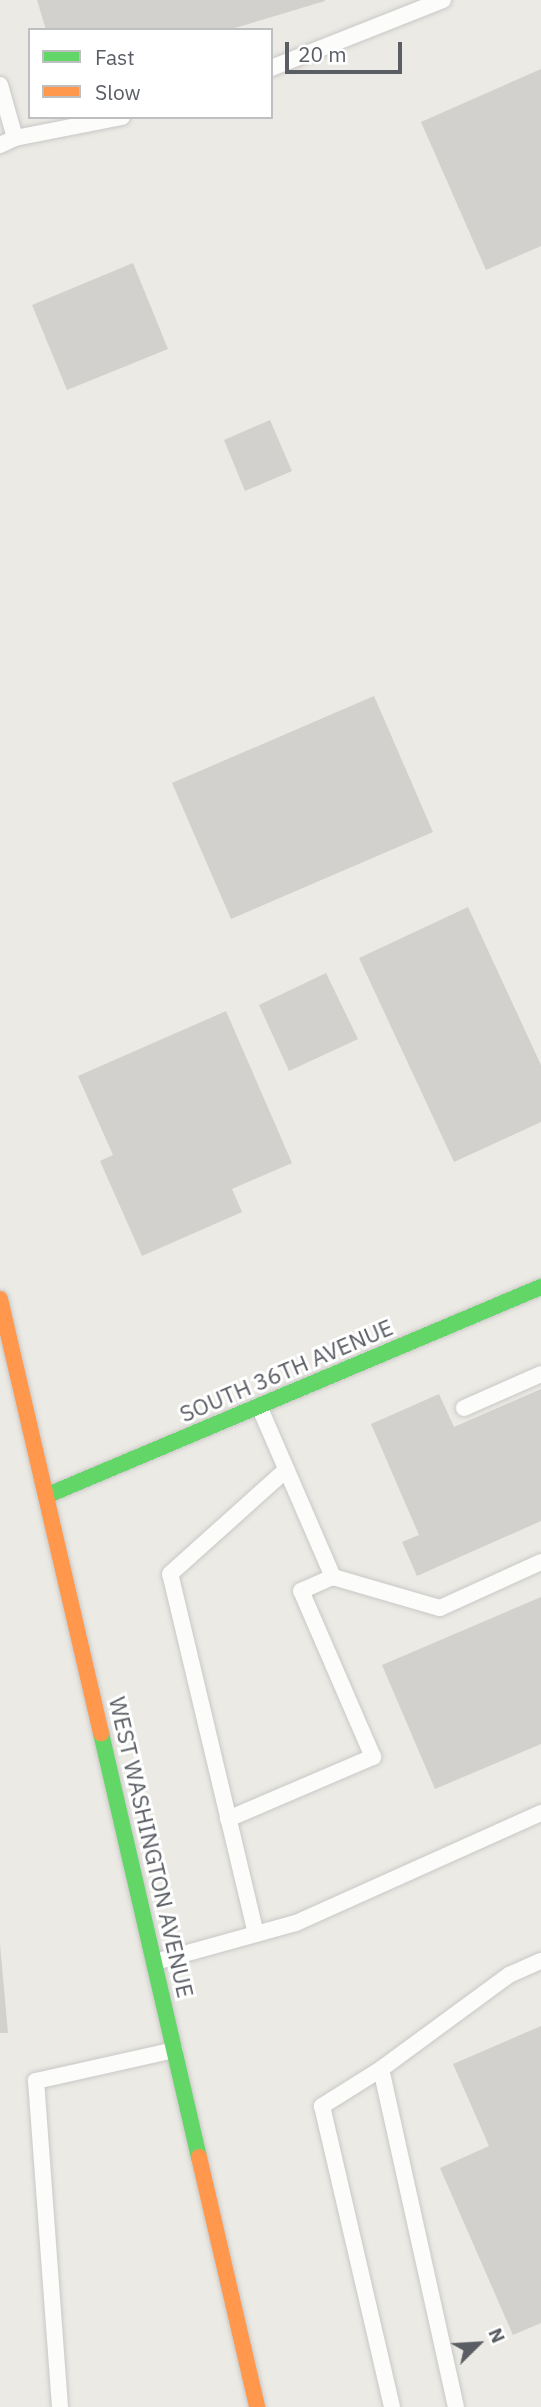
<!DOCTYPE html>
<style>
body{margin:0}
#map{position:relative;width:541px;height:2407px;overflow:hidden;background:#eceae4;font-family:"IBM Plex Sans",sans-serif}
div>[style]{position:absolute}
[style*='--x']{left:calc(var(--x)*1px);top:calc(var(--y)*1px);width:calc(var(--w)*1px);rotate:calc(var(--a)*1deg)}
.building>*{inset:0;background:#d2d1cd}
.roads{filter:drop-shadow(0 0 2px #c8c8c7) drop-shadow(0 0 2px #c8c8c7)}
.lane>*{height:16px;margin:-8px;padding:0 8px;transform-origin:8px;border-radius:8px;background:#fcfcfb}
.fast>*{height:16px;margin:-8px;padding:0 8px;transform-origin:8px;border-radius:8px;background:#63d668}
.slow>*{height:16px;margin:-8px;padding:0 8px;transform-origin:8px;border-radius:8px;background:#ff974d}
span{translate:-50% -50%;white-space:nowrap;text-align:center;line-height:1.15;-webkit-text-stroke:6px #fff;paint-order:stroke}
.street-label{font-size:23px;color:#5a5e64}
.legend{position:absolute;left:28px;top:28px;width:245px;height:91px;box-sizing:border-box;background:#fff;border:2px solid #bdbfc1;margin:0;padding:9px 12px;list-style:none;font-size:21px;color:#5a5e64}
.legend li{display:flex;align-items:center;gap:14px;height:35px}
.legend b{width:35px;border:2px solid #bdbfc1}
.north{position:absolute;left:443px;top:2309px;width:70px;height:70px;-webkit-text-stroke:5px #fff;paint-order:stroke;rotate:66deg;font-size:19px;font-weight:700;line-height:28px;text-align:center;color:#5a5e64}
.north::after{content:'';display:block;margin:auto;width:24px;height:32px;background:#5a5e64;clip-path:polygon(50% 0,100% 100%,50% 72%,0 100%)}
.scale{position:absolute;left:285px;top:42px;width:117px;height:32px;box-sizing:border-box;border:4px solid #5a5e64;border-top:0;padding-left:9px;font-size:21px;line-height:24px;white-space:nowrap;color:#5a5e64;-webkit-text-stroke:5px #fff;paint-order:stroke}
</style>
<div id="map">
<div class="building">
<div style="clip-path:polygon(37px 0,325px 0,325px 1px,228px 30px,46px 30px)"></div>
<div style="clip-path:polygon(541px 69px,541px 246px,486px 270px,421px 122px)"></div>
<div style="clip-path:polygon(133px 263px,168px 349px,67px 390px,32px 305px)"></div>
<div style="clip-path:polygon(270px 420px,292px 471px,245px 491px,224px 440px)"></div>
<div style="clip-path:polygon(374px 696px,433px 832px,231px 919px,172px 783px)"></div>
<div style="clip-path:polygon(468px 907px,541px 1065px,541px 1122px,454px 1162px,359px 958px)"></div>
<div style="clip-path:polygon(326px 973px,358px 1039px,289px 1071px,259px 1005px)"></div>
<div style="clip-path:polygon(226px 1011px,292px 1163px,232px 1189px,242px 1212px,142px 1256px,100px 1161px,113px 1155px,78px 1076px)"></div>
<div style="clip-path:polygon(541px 1389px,541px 1521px,417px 1576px,402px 1542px,419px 1535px,371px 1424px,439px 1394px,454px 1427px)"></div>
<div style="clip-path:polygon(541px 1597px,541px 1744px,435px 1789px,382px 1665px)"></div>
<div style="clip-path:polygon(0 1944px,8px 2033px,0 2033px)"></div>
<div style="clip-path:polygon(541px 2026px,541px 2323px,513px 2335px,440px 2168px,489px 2146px,453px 2064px)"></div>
</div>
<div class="roads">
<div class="lane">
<div style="--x:271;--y:68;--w:185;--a:-21.6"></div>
<div style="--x:0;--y:85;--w:55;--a:74.2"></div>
<div style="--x:15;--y:138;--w:17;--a:155"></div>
<div style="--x:15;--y:138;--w:109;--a:-11.1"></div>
<div style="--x:464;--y:1408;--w:84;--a:-23.8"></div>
<div style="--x:333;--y:1577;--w:111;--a:16.2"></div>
<div style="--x:440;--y:1608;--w:111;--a:-24.5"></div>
<div style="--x:228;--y:1819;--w:158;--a:-23.2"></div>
<div style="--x:373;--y:1757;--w:181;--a:-113.4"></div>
<div style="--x:301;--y:1591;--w:35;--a:-24"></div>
<div style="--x:333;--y:1577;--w:186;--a:-113.4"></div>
<div style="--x:256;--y:1934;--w:370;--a:-103.4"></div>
<div style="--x:170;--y:1574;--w:156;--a:-41.9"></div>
<div style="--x:155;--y:1962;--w:146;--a:-15.5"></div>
<div style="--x:296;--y:1923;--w:269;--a:-24.2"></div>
<div style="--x:381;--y:2069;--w:70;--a:147.9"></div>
<div style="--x:322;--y:2106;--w:309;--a:76.9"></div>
<div style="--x:60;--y:2407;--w:327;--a:-94.2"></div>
<div style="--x:36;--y:2081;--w:142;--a:-12.6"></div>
<div style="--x:456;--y:2407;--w:346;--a:-102.5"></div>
<div style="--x:381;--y:2069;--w:159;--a:-36.3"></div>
<div style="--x:509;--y:1975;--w:35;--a:-24"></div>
</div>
<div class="fast">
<div style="--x:48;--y:1495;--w:535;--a:-22.88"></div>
<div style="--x:101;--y:1733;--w:435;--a:77"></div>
</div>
<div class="slow">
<div style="--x:0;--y:1299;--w:446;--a:76.9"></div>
<div style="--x:199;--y:2157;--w:257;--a:76.9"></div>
</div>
</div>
<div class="street-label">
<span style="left:286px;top:1370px;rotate:-23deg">SOUTH 36TH AVENUE</span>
<span style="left:152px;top:1847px;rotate:77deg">WEST WASHINGTON AVENUE</span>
</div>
<ul class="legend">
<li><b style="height:9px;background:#63d668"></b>Fast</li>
<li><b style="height:9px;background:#ff974d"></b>Slow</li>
</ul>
<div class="north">N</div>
<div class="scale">20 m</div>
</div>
